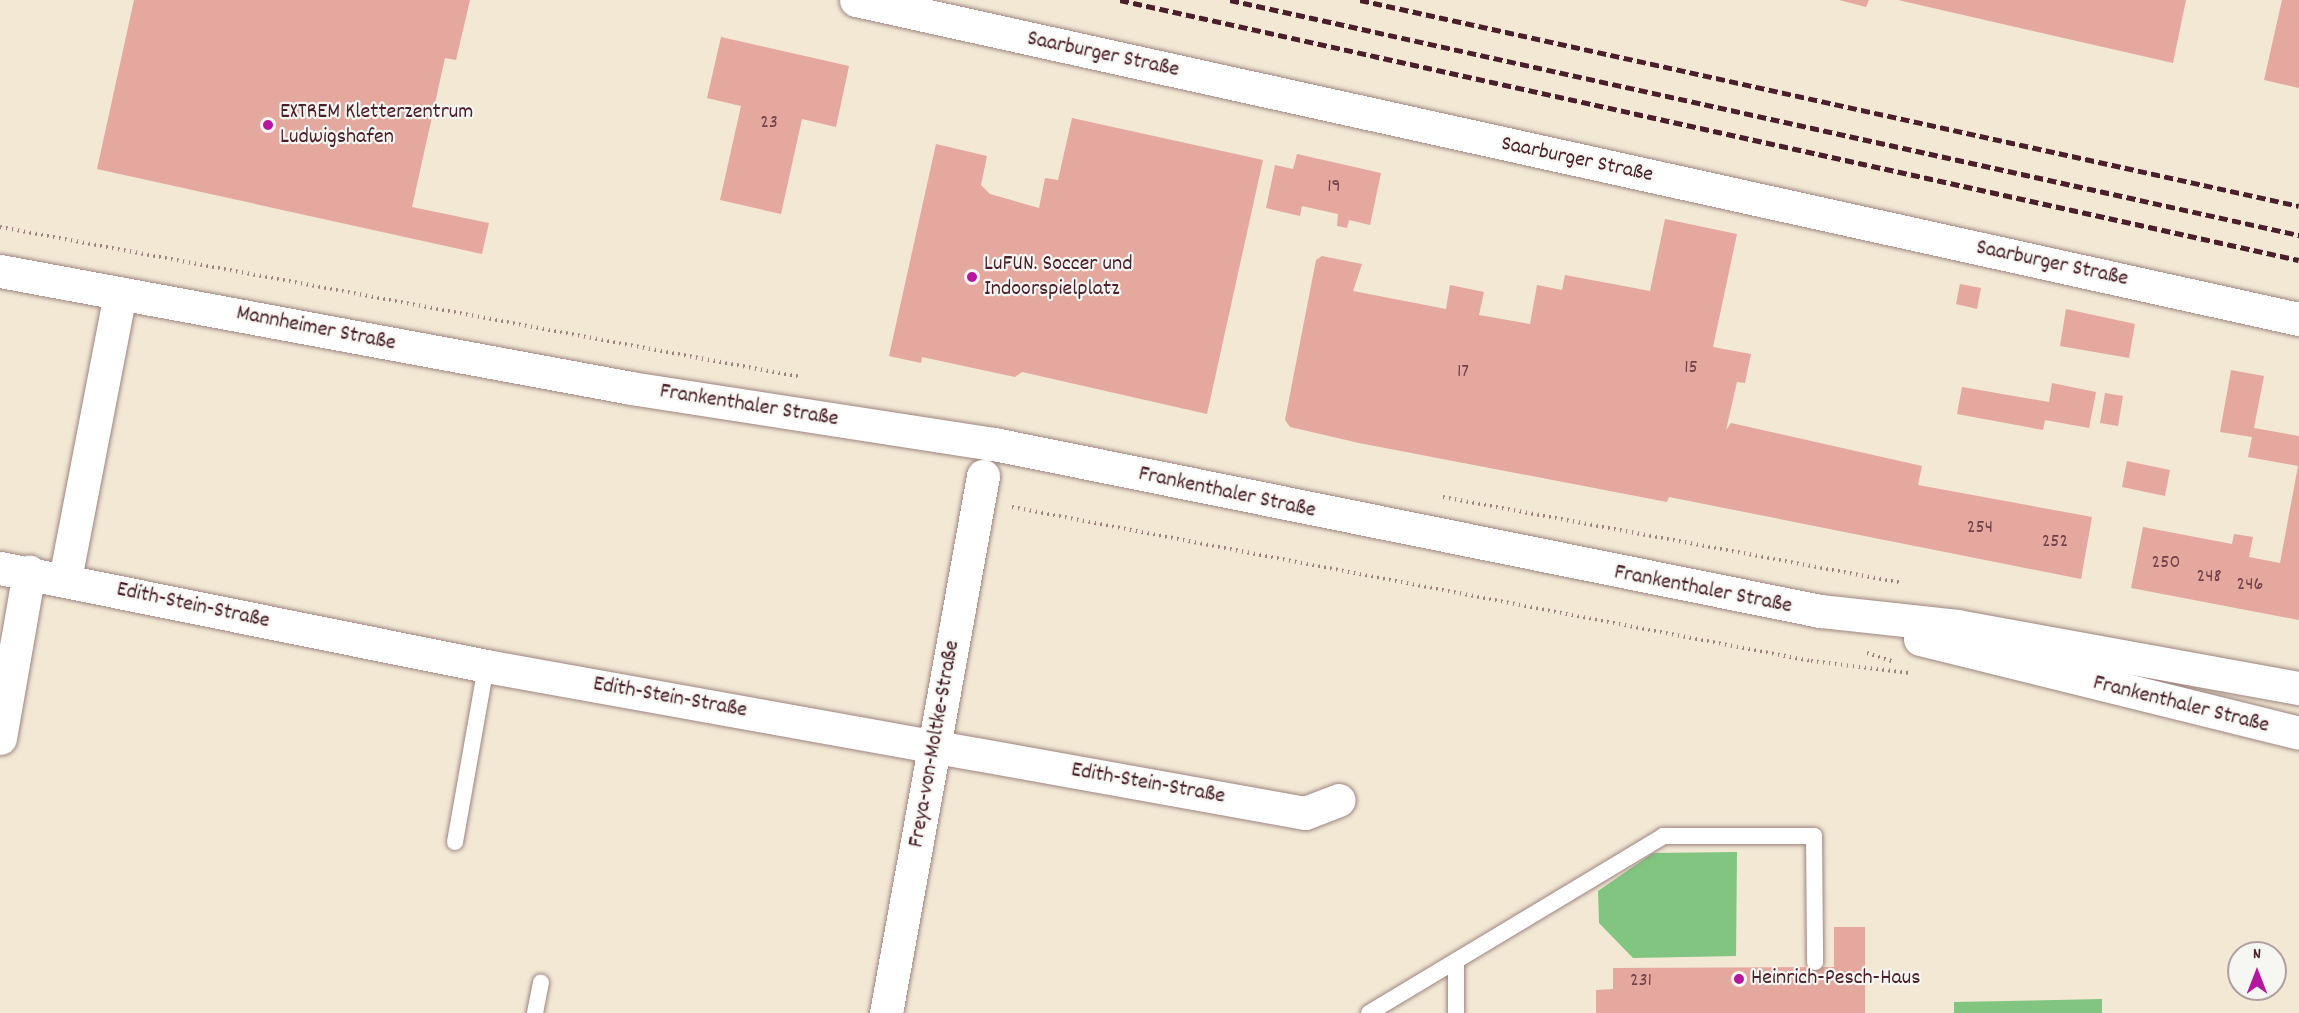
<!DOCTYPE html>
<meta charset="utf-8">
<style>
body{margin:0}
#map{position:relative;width:2299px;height:1013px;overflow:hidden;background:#f2e8d4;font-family:Dekko,sans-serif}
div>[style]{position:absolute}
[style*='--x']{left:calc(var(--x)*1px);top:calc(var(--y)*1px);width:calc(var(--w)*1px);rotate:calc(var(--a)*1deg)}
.green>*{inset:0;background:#81c580}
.building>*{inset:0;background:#e4a89e}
.path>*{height:4px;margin-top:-2px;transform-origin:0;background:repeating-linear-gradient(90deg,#9e8480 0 1.5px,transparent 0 6px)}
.roads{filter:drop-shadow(0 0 2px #9e8480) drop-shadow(0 0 2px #9e8480)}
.service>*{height:16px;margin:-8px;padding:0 8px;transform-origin:8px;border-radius:8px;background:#fff}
.minor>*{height:33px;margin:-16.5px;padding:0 16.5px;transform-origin:16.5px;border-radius:16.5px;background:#fff}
.tertiary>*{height:33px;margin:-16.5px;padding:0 16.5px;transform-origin:16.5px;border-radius:16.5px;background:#fff}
.rail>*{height:4.5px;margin-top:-2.25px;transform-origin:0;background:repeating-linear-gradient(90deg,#4a1f2b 0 9px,transparent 0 13.5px)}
.dots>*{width:16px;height:16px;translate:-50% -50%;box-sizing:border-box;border:3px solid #f6f6f2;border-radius:50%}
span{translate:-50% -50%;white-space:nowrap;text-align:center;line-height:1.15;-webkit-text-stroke:4.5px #f6f6f2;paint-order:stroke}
.number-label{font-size:20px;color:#704148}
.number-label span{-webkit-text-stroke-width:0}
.street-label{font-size:22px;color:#4a1f2b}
.poi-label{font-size:22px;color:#4a1f2b}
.left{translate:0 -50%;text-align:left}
.north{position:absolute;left:2227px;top:941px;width:60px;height:60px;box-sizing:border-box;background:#f6f6f2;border:2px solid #b1a0a2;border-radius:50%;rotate:0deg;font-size:16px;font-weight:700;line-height:24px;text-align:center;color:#4a1f2b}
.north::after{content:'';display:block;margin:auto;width:21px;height:27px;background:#b5179e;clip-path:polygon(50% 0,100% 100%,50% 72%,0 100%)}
</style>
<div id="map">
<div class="green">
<div style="clip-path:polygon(1737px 852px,1736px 956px,1633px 958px,1599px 923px,1598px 891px,1653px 853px)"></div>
<div style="clip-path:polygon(2102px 999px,2102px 1013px,1954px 1013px,1954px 1002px)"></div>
</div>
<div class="building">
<div style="clip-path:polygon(134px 0,470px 0,456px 60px,445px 58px,412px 207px,489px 223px,482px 254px,97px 169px)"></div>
<div style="clip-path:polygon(1839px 0,1869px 0,1866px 7px)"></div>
<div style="clip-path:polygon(1898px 0,2186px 0,2173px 63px)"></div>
<div style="clip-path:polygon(2282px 0,2299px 0,2299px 88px,2264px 80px)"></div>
<div style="clip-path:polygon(721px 37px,849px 66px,836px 127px,802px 119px,781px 214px,720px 200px,741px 106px,707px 98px)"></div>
<div style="clip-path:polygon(1072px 118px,1263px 160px,1207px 414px,1022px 372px,1015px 377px,922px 357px,921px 363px,889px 356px,936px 144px,987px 156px,981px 185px,990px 194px,1039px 208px,1045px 178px,1058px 180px)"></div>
<div style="clip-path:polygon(1297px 154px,1381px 173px,1370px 225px,1349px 220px,1347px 228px,1337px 226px,1338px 214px,1302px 206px,1300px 216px,1266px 208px,1275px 165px,1293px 169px)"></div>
<div style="clip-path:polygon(1665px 219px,1737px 234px,1713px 347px,1751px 354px,1745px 383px,1737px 382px,1726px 430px,1731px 423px,1922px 466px,1918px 485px,2092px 517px,2081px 579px,1669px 497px,1667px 502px,1359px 443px,1290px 427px,1285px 420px,1316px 260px,1322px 256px,1362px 264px,1353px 291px,1446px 309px,1450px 285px,1484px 292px,1479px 315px,1530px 324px,1537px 285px,1562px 290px,1565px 275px,1650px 291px)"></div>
<div style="clip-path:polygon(1960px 284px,1981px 288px,1977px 309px,1956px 304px)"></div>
<div style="clip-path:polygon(2066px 309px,2135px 324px,2129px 358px,2060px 346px)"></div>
<div style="clip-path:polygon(2231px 370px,2264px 376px,2254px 428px,2299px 436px,2299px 620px,2131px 588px,2143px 527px,2232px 544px,2234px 534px,2253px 537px,2249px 557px,2280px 563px,2298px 466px,2248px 457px,2252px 437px,2220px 432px)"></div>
<div style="clip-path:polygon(2052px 383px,2096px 392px,2089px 428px,2045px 420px,2043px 430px,1957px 414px,1962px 387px,2049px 402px)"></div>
<div style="clip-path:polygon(2105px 393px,2123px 396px,2118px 426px,2100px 423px)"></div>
<div style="clip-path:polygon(2127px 461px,2170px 470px,2165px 496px,2122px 487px)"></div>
<div style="clip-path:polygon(1834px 927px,1865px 927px,1865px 1013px,1596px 1013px,1596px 990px,1613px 989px,1613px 968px,1834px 967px)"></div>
</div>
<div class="path">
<div style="--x:0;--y:227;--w:815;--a:10.61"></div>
<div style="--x:1443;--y:497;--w:466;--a:10.6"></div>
<div style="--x:1012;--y:507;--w:814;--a:10.91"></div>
<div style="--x:1811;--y:661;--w:100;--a:6.9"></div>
<div style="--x:1867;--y:653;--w:28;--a:18"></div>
</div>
<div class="roads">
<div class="service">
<div style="--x:455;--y:842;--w:179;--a:-80"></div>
<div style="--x:1456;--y:961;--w:52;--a:90"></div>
<div style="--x:535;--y:1013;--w:31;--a:-79"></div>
<div style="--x:1369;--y:1013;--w:343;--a:-31"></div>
<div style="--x:1663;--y:836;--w:151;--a:0"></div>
<div style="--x:1814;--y:836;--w:126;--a:89.5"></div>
</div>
<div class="minor">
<div style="--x:856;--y:0;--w:1478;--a:12.47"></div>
<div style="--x:0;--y:568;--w:496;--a:11.4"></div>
<div style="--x:486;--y:666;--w:832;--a:10.18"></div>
<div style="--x:1305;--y:813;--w:36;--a:-21"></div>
<div style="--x:65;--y:579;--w:291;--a:-79.1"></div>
<div style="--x:0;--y:738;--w:169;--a:-80.1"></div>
<div style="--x:886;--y:1013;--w:546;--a:-79.76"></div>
</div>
<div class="tertiary">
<div style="--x:0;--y:271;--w:642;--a:10.5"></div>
<div style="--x:631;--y:388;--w:367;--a:8.8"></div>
<div style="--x:994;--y:444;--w:843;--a:11.43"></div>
<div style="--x:1820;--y:611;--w:138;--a:6.2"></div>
<div style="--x:1957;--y:626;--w:348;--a:10.3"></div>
<div style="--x:1920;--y:639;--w:390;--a:13.9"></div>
</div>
</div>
<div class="rail">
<div style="--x:1120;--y:0;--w:1207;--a:12.44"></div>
<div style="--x:1230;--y:0;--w:1095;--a:12.4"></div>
<div style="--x:1360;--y:0;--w:961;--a:12.37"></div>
</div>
<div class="dots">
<div style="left:268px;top:125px;background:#b5179e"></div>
<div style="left:972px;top:277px;background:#b5179e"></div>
<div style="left:1739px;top:979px;background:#b5179e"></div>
</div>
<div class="number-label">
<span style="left:769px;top:123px">23</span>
<span style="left:1334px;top:187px">19</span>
<span style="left:1691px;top:368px">15</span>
<span style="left:1463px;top:372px">17</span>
<span style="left:1980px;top:528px">254</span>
<span style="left:2055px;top:542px">252</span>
<span style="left:2166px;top:563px">250</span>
<span style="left:2209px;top:577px">248</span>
<span style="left:2250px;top:585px">246</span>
<span style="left:1641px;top:981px">231</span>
</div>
<div class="street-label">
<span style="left:1103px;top:55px;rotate:12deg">Saarburger Straße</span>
<span style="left:1577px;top:160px;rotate:12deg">Saarburger Straße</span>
<span style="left:2052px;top:264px;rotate:12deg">Saarburger Straße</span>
<span style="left:316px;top:329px;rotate:11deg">Mannheimer Straße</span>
<span style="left:749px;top:406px;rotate:9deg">Frankenthaler Straße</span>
<span style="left:1227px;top:493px;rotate:12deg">Frankenthaler Straße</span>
<span style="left:1703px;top:590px;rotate:11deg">Frankenthaler Straße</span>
<span style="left:193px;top:606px;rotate:12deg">Edith-Stein-Straße</span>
<span style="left:670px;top:698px;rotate:10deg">Edith-Stein-Straße</span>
<span style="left:2181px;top:705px;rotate:14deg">Frankenthaler Straße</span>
<span style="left:935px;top:744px;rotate:-80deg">Freya-von-Moltke-Straße</span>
<span style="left:1148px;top:784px;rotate:10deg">Edith-Stein-Straße</span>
</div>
<div class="poi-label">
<span class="left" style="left:280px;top:125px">EXTREM Kletterzentrum<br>Ludwigshafen</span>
<span class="left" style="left:984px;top:277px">LuFUN. Soccer und<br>Indoorspielplatz</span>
<span class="left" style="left:1751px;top:979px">Heinrich-Pesch-Haus</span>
</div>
<div class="north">N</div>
</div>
